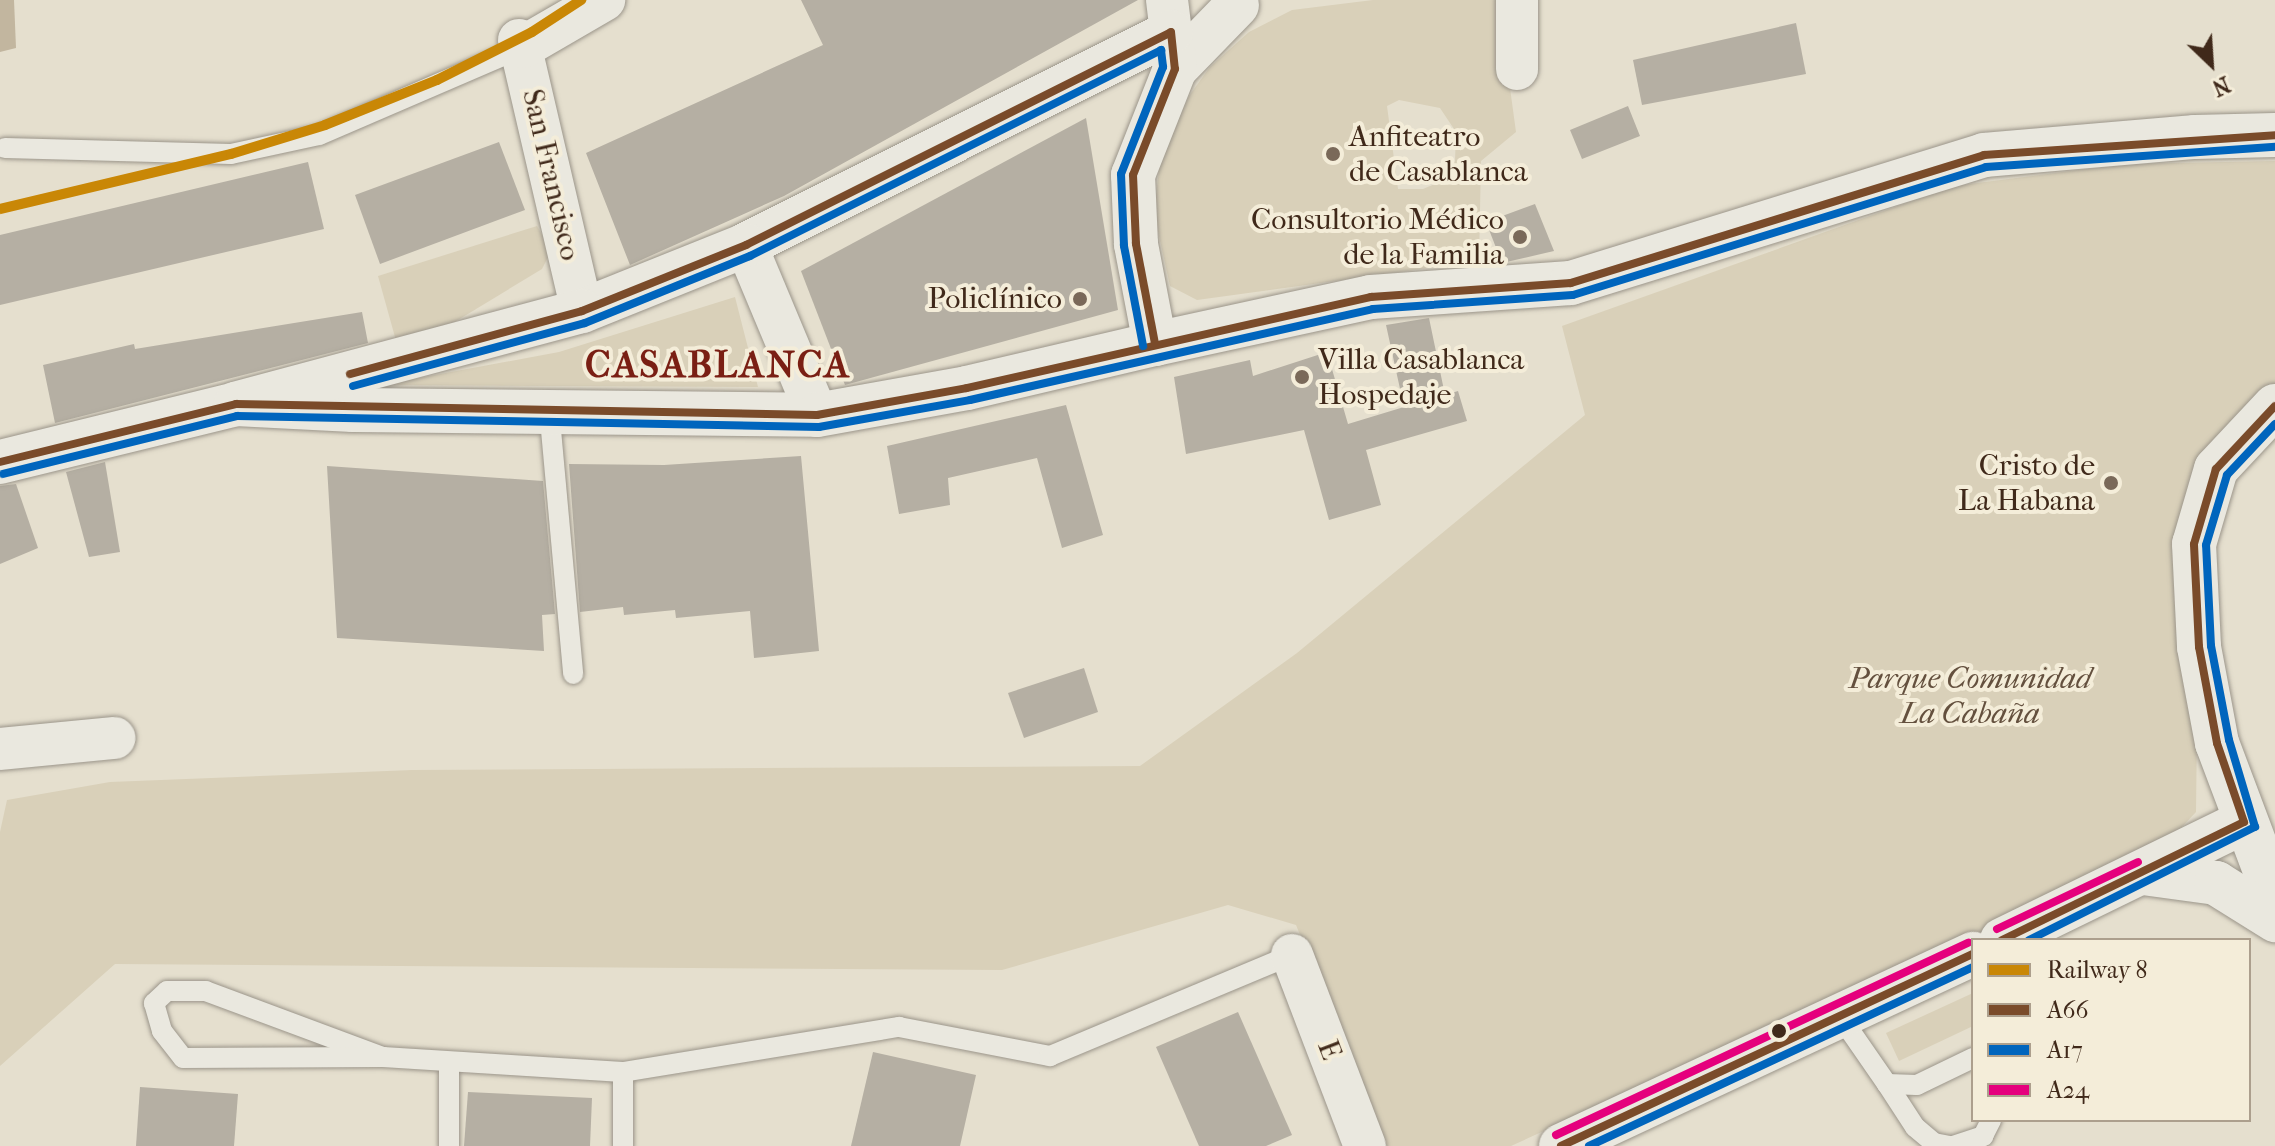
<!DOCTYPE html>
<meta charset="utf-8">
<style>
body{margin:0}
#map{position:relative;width:2275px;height:1146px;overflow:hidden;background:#e5dfce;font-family:"IM FELL French Canon",serif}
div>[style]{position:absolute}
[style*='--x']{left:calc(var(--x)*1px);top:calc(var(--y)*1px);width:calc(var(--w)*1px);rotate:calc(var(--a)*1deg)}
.green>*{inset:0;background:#d9d0b9}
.water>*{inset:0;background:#c2b69f}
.building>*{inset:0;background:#b5afa3}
.roads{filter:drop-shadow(0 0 2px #9b958a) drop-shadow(0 0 2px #9b958a)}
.service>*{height:20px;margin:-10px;padding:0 10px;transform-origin:10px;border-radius:10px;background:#eae8df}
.minor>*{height:42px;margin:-21px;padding:0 21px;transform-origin:21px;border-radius:21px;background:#eae8df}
.tertiary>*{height:44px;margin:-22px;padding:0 22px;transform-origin:22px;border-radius:22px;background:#eae8df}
.secondary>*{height:44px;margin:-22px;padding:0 22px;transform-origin:22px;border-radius:22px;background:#eae8df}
.bus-1>*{height:8px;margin:-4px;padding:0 4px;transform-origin:4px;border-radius:4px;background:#7a4b2a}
.bus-2>*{height:8px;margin:-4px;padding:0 4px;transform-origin:4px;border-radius:4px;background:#0065bd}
.bus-3>*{height:8px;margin:-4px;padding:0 4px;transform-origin:4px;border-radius:4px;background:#e5007d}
.rail-1>*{height:10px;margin:-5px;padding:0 5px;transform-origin:5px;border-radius:5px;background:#c98706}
.dots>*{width:22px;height:22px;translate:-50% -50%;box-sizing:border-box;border:4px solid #f4edd9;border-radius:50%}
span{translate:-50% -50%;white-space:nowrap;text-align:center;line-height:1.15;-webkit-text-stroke:8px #f4edd9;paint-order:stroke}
.poi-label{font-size:30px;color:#40291a}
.left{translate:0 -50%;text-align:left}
.right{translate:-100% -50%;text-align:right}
.street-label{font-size:30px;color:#40291a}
.park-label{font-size:30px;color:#64503e;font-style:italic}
.district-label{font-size:38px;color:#7a1f14;font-weight:700;letter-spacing:2px}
.legend{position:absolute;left:1971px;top:938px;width:280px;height:184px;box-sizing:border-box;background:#f4edd9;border:2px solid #ac9f8d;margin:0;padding:10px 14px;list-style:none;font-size:24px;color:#40291a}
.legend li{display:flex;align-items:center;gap:16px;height:40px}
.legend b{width:40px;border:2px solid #ac9f8d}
.north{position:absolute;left:2171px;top:24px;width:80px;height:80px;-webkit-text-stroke:6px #f4edd9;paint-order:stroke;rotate:155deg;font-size:22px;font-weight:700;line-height:32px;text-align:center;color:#40291a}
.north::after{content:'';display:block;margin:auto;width:28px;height:36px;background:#40291a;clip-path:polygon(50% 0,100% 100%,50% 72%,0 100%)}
</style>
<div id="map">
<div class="green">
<div style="clip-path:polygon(evenodd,1373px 0,1498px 0,1516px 132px,1481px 161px,1479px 261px,1197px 300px,1170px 286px,1154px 213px,1161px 153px,1189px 96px,1210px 67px,1249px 32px,1292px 10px,1373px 0,1399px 100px,1440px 108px,1456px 132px,1455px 161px,1437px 183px,1423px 189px,1398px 189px,1387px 106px,1399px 100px)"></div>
<div style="clip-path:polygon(2275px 161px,2275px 386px,2200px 474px,2196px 812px,2160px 850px,1511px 1146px,1387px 1146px,1296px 925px,1228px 905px,1002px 970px,115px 964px,0 1066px,0 832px,7px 800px,110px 782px,412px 770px,1140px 766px,1297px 653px,1585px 415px,1562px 326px,1954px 186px,2125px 164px)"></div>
<div style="clip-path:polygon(537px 226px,551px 251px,542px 269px,400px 355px,378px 276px)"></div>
<div style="clip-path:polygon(735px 297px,758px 387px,381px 385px,559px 352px)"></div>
<div style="clip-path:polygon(1973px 993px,1973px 1026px,1899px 1061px,1886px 1033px)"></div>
</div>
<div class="water">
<div style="clip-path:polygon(0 0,14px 0,16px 48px,0 52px)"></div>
</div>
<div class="building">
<div style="clip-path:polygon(801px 0,1138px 0,784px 196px,630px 265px,586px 153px,823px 45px)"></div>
<div style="clip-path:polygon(1796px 23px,1806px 74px,1642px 105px,1633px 60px)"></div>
<div style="clip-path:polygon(1628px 106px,1640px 136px,1582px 159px,1570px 130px)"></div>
<div style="clip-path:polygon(1086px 118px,1118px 310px,845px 385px,801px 271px)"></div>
<div style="clip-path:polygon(499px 142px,525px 210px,380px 264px,355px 195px)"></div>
<div style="clip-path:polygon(308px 162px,324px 229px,0 305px,0 235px)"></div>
<div style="clip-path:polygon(1535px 204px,1554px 251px,1502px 263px,1486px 222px)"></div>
<div style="clip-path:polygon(362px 312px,368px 343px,55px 423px,43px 365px,134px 344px,135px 349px)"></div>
<div style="clip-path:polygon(1429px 318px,1445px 395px,1458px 391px,1467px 421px,1366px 450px,1381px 505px,1329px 520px,1304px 430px,1186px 454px,1174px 377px,1250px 360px,1253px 376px,1327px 352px,1348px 424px,1404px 407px,1386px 325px)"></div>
<div style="clip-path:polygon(1066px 405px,1103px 535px,1062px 548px,1037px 458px,948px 478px,950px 505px,899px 514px,887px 446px)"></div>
<div style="clip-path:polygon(801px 456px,819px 651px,754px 658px,750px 611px,676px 618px,675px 610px,624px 615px,623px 607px,580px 612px,569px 464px,664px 465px)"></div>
<div style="clip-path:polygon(105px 462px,120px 552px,89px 557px,66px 472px)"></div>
<div style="clip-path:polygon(327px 466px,543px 481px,555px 614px,542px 615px,544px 651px,337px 638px)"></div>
<div style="clip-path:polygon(16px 484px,38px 548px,0 564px,0 486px)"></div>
<div style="clip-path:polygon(1084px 668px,1098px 712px,1024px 738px,1008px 693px)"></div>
<div style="clip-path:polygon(1238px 1012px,1292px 1135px,1266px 1146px,1199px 1146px,1156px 1047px)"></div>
<div style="clip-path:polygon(873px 1052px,976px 1075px,960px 1146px,851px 1146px)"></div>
<div style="clip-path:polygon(140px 1087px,238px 1094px,234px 1146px,136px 1146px)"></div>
<div style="clip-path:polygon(468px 1092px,592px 1098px,590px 1146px,464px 1146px)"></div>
</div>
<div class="roads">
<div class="service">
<div style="--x:5;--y:148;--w:226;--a:1.5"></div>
<div style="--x:231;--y:154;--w:90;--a:-12.2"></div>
<div style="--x:319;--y:135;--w:222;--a:-23.3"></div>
<div style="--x:549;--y:408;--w:267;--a:84.8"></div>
<div style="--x:1842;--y:1019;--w:79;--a:55.3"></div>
<div style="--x:1887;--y:1084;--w:30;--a:2"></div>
<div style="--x:1917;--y:1085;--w:62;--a:-25.7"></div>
<div style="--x:383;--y:1057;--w:189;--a:-159.6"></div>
<div style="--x:206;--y:991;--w:39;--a:180"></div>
<div style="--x:167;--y:991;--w:18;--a:137"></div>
<div style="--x:154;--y:1003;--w:29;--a:74"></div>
<div style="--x:162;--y:1031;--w:34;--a:52"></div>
<div style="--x:183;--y:1058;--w:200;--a:-0.3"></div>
<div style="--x:383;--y:1057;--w:240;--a:3.6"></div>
<div style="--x:623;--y:1072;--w:280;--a:-9.3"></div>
<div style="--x:899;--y:1027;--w:154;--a:10.9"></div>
<div style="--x:1050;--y:1056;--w:262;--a:-22.7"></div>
<div style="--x:623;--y:1072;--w:74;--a:90"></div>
<div style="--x:1887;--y:1084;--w:51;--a:56.9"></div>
<div style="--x:1915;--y:1127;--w:25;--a:40"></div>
<div style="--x:1934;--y:1143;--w:16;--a:11"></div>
<div style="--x:449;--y:1146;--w:82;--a:-90"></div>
<div style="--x:1953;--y:1146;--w:32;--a:-18"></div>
<div style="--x:1983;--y:1136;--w:18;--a:-63"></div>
</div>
<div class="minor">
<div style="--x:1167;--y:0;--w:32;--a:83"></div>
<div style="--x:519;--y:40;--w:278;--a:76.9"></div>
<div style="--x:523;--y:47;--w:94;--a:-30.1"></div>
<div style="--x:1517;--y:69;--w:69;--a:-90"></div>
<div style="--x:746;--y:245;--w:184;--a:67.3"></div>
<div style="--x:0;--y:749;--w:115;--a:-5.5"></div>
<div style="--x:1292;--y:955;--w:204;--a:69.1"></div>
</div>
<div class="tertiary">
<div style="--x:1175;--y:69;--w:89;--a:-45.9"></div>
<div style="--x:1155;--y:344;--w:221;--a:-12.3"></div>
<div style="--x:1371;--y:297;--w:200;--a:-4"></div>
<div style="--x:1571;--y:283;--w:432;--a:-17.2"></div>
<div style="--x:1984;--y:155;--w:212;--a:-4.9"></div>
<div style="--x:2195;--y:137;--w:80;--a:-1.4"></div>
<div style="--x:2275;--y:406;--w:86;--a:133.1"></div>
<div style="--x:2216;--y:469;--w:78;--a:106.3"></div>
<div style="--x:2194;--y:544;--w:103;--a:87.2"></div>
<div style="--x:2199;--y:647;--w:98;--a:79.4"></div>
<div style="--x:2217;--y:743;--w:165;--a:69.4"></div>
<div style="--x:2143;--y:873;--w:74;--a:7.8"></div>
<div style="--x:2216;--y:883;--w:70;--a:32.1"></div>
<div style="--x:2002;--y:940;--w:269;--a:-26"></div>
<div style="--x:1561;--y:1146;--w:455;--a:-25"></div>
</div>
<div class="secondary">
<div style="--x:0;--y:462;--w:243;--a:-13.8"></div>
<div style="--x:236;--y:404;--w:117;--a:2.9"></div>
<div style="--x:353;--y:410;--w:464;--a:0.6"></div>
<div style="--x:817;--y:415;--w:152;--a:-10.2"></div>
<div style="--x:967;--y:388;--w:193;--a:-13.2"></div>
<div style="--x:1155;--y:344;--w:102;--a:-100.8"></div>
<div style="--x:1136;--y:244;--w:69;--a:-92.5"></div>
<div style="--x:1133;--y:175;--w:114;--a:-68.4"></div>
<div style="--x:1175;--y:69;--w:37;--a:-96"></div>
<div style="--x:1171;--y:32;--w:475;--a:153.4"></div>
<div style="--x:746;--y:245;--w:177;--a:158.1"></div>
<div style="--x:582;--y:311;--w:358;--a:165"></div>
</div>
</div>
<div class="bus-1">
<div style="--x:350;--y:374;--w:240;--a:-15.2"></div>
<div style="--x:582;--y:311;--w:177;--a:-21.9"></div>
<div style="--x:746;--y:245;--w:475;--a:-26.6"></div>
<div style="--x:1171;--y:32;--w:37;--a:84"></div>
<div style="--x:1175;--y:69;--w:114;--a:111.6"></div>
<div style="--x:1133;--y:175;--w:69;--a:87.5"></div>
<div style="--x:1136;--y:244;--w:102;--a:79.2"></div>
<div style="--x:0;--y:462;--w:243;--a:-13.8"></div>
<div style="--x:236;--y:404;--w:581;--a:1.08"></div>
<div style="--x:817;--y:415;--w:152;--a:-10.2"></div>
<div style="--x:967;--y:388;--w:414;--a:-12.7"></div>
<div style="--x:1371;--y:297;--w:200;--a:-4"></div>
<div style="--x:1571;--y:283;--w:432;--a:-17.2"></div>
<div style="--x:1984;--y:155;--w:292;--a:-3.9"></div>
<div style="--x:2002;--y:940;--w:269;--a:-26"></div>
<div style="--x:2244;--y:822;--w:83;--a:-108.9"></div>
<div style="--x:2217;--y:743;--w:98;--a:-100.6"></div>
<div style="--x:2199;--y:647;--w:103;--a:-92.8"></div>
<div style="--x:2194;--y:544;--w:78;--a:-73.7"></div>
<div style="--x:2216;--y:469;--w:86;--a:-46.9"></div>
<div style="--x:1561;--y:1146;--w:455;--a:-25"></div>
</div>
<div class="bus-2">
<div style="--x:353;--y:386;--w:240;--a:-15.2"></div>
<div style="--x:585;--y:323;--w:178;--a:-22.1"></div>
<div style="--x:750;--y:256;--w:460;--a:-26.6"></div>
<div style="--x:1161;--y:50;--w:17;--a:83"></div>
<div style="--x:1163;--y:67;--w:115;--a:111.4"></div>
<div style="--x:1121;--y:174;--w:72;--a:87.6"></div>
<div style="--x:1124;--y:246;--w:102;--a:79.2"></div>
<div style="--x:3;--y:474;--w:241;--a:-13.9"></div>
<div style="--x:237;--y:416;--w:582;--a:1.08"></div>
<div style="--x:819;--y:427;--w:153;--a:-10.1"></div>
<div style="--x:970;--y:400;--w:413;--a:-12.7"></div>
<div style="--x:1373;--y:309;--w:200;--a:-4"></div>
<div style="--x:1573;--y:295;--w:432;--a:-17.2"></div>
<div style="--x:1986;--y:167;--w:290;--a:-4"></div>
<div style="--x:2029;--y:940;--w:253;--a:-26.6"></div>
<div style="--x:2255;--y:827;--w:91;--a:-106.6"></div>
<div style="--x:2229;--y:740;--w:96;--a:-100.8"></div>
<div style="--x:2211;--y:646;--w:101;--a:-92.8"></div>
<div style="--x:2206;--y:545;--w:73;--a:-73.3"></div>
<div style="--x:2227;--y:475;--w:70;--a:-46.7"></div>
<div style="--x:1589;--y:1146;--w:424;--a:-25"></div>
</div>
<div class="bus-3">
<div style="--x:1997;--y:929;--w:156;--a:-25.4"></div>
<div style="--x:1556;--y:1135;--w:455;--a:-25"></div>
</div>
<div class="rail-1">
<div style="--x:0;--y:209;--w:237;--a:-13.4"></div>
<div style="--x:231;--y:154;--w:98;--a:-17.1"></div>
<div style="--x:325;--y:125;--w:121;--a:-21.9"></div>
<div style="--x:437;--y:80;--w:106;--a:-26.8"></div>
<div style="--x:532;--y:32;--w:59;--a:-33.1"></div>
</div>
<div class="dots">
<div style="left:1333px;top:154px;background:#7a6959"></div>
<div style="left:1520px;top:237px;background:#7a6959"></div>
<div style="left:1080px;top:299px;background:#7a6959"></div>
<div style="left:1302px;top:377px;background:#7a6959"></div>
<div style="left:2111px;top:483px;background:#7a6959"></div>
<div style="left:1779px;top:1031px;background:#40291a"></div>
</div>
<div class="poi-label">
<span class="left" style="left:1349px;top:154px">Anfiteatro<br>de Casablanca</span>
<span class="right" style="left:1504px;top:237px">Consultorio Médico<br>de la Familia</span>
<span class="right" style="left:1062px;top:299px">Policlínico</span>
<span class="left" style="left:1318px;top:377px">Villa Casablanca<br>Hospedaje</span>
<span class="right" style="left:2095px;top:483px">Cristo de<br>La Habana</span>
</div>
<div class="street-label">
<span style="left:551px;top:175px;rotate:77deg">San Francisco</span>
<span style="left:1329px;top:1050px;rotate:69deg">E</span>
</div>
<div class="park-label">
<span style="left:1970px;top:696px">Parque Comunidad<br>La Cabaña</span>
</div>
<div class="district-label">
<span style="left:718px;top:365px">CASABLANCA</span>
</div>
<ul class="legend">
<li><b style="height:10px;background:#c98706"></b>Railway 8</li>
<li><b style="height:10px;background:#7a4b2a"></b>A66</li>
<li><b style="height:10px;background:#0065bd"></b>A17</li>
<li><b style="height:10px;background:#e5007d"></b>A24</li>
</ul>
<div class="north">N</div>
</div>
